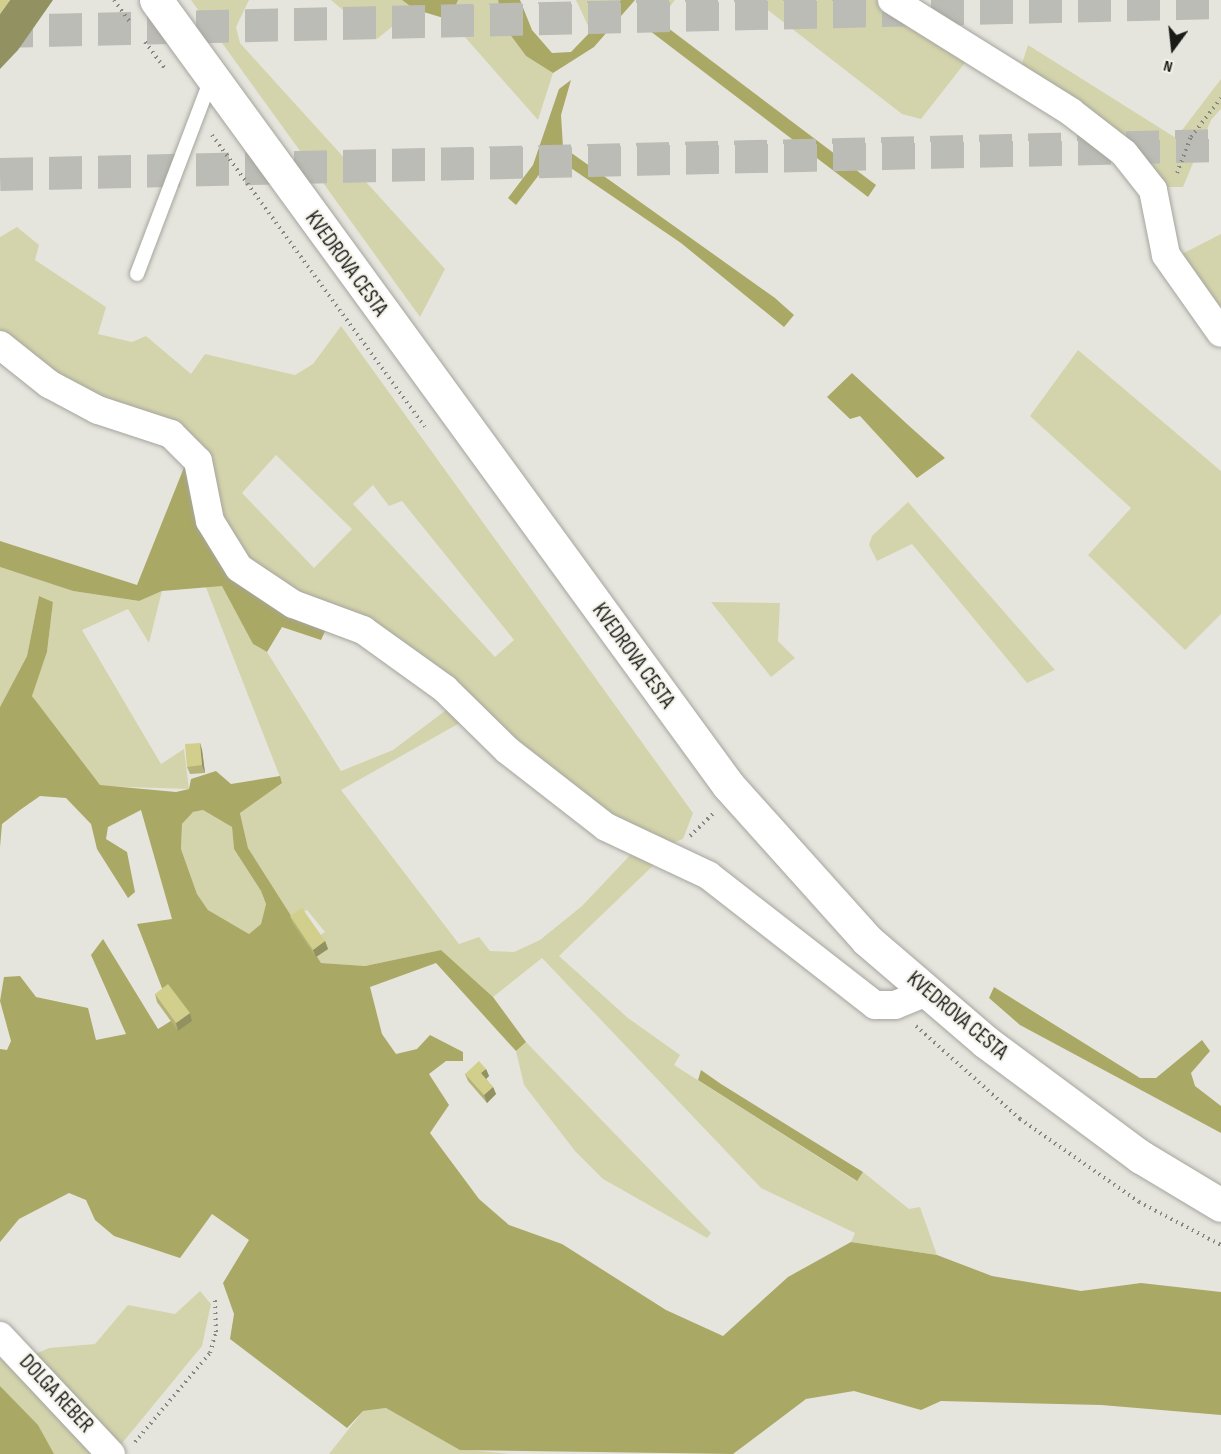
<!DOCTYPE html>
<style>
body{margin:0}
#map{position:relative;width:1221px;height:1454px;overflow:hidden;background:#e5e5de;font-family:"Sofia Sans Condensed",sans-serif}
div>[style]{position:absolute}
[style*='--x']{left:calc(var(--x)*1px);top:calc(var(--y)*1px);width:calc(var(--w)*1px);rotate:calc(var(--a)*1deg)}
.green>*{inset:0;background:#d4d4ac}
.forest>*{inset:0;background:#aaa865}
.trunk-tunnel>*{height:33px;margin-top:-16.5px;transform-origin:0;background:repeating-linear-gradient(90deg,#bcbcb6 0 33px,transparent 0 49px)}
.path>*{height:4px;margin-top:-2px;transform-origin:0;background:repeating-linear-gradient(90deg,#868681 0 1.5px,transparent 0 6px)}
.roads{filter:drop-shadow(0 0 2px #a5a59e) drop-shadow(0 0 2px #a5a59e)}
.service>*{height:14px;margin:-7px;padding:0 7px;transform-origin:7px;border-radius:7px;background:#fff}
.minor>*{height:28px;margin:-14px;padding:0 14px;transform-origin:14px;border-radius:14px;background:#fff}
.tertiary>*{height:33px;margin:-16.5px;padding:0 16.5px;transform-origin:16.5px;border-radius:16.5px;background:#fff}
.wall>*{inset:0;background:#b4b278}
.shaded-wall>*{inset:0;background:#929161}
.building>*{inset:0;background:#d1cf8b}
span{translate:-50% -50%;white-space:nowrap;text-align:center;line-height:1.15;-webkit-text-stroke:4.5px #f3f3eb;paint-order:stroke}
.street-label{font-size:21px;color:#1a1a17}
.north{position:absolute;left:1143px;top:18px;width:60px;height:60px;-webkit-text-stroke:4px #f3f3eb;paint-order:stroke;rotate:195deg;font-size:16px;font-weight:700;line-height:24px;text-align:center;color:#1a1a17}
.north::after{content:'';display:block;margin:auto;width:21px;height:27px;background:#1a1a17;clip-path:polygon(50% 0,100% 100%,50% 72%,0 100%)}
</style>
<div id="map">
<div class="green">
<div style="clip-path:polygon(191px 0,249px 0,236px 27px,240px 43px,445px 269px,420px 317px)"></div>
<div style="clip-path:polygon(331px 0,402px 0,414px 9px,377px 39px)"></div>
<div style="clip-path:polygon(458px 0,498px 0,503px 25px,526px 56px,553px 73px,538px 120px,450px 20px)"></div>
<div style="clip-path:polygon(576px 0,621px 0,590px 30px)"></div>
<div style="clip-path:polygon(650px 0,675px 0,660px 20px,643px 9px)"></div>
<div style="clip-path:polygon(755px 0,879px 0,968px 59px,921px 119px,902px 114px)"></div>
<div style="clip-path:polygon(1028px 45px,1176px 138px,1221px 79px,1221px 109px,1211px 120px,1183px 187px,1163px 187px,1020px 70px)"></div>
<div style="clip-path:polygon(evenodd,17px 227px,39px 245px,35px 260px,106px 307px,98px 334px,132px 342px,146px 336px,191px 374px,205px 354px,295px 375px,313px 364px,341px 326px,693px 813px,683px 839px,667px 845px,626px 829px,286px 594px,222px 534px,205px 462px,82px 395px,0 334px,0 237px,17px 227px,276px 455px,352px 529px,314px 568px,242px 493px,276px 455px,17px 227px,373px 485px,389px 506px,402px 501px,514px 640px,495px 657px,353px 504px,373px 485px)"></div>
<div style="clip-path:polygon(1221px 234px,1221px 322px,1178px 256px)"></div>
<div style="clip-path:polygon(1078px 350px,1221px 471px,1221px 614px,1185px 650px,1088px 555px,1131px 508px,1030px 416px)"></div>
<div style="clip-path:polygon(908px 502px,1055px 670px,1027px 683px,912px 544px,877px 561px,869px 545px,872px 536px)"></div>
<div style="clip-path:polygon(0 567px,73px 591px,138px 601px,162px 591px,149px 643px,128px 609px,82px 630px,161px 764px,184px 749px,189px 789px,100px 786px,41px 712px,32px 695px,47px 652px,53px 602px,39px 596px,27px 656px,0 707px)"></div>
<div style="clip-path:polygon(205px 585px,222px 586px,232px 598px,253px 644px,267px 652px,341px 771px,393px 750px,449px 708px,465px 720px,341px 790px,459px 944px,479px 937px,490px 951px,514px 952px,540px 940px,582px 906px,635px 850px,661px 858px,559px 956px,628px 1018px,680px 1055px,674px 1065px,856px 1181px,863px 1172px,909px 1209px,920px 1207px,937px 1255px,851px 1242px,855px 1233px,761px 1188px,542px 958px,493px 997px,441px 950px,365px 966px,321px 963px,308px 943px,325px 932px,307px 910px,292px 919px,248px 848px,240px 812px,282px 782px)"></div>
<div style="clip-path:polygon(711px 602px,780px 603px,778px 641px,795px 658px,771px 677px)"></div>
<div style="clip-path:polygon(203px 810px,232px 827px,234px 849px,261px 891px,266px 904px,261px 924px,249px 934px,208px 910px,197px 894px,181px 849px,182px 824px,193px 812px)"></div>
<div style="clip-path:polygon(526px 1042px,711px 1233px,707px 1238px,603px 1179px,575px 1151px,524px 1085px,516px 1051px)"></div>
<div style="clip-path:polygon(200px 1291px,211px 1304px,202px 1346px,119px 1447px,31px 1356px,49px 1348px,95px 1344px,128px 1305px,175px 1314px)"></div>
<div style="clip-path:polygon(0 1354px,99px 1454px,54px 1454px,0 1386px)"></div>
<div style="clip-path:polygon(386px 1408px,460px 1449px,511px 1454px,329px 1454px,363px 1411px)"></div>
</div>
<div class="forest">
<div style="clip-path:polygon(402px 0,458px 0,450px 20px,414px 9px)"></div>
<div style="clip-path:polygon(498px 0,520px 0,532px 30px,552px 53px,571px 52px,621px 0,635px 0,594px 47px,553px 73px,526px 56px,503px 25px)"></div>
<div style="clip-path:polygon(643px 9px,876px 185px,868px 197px,637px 21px)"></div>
<div style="clip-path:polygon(571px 80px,561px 115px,563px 147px,775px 298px,794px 315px,784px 327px,681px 243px,565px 164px,551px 159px,516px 205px,508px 198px,533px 165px,559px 89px)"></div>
<div style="clip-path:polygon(852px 373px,907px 424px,945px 458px,917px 478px,860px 416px,850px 419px,827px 397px)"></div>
<div style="clip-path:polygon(189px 455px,212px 547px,327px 627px,321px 640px,282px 627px,267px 652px,253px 644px,222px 586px,162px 591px,139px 601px,73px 591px,0 567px,0 541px,137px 585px)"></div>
<div style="clip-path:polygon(evenodd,39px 596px,53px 602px,47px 652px,32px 696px,100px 785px,176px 792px,189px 789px,191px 779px,216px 771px,231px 784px,280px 776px,282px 783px,240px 813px,248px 848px,321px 963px,365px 966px,441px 950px,493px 997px,526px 1042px,516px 1051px,436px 963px,370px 987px,382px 1034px,396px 1054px,417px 1049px,430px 1035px,463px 1052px,463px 1061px,446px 1061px,429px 1074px,449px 1105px,430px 1133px,479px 1199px,509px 1225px,562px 1244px,666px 1310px,723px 1336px,788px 1277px,851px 1242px,937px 1255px,992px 1276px,1081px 1291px,1141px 1283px,1221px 1292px,1221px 1415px,1101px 1405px,941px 1401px,921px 1410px,854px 1391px,806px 1399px,733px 1454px,460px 1450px,386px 1408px,363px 1411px,347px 1428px,230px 1339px,234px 1314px,223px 1283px,249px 1240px,212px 1214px,180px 1258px,114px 1236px,95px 1220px,86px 1200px,69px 1193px,19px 1219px,0 1242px,0 1049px,7px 1050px,11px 1041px,0 1001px,4px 977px,20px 976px,36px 997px,88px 1008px,96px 1040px,126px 1034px,91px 955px,103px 939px,158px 1029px,174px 1019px,137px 924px,172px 919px,141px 810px,108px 827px,106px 839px,127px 852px,135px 892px,128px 898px,97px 849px,91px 824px,66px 798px,40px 796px,20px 810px,2px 824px,0 847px,0 707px,27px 656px,39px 596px,203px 810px,232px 827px,234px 849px,261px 891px,266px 904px,261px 924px,249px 934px,208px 910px,197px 894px,181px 849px,182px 824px,193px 812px,203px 810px)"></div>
<div style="clip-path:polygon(994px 987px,1140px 1078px,1156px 1078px,1202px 1040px,1210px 1051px,1191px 1073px,1195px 1086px,1221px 1106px,1221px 1133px,1020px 1025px,989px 998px)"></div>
<div style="clip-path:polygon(701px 1070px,721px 1084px,863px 1172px,857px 1181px,698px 1080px)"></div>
<div style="clip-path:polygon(0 1386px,38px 1425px,54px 1454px,0 1454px)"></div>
</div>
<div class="trunk-tunnel">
<div style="--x:0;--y:31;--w:1221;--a:-1.36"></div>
<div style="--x:0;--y:174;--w:1221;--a:-1.36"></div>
</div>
<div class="path">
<div style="--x:114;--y:0;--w:27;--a:54"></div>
<div style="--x:145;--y:42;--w:35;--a:53"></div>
<div style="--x:212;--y:135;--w:361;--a:53.9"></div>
<div style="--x:1177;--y:173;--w:39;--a:-69"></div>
<div style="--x:1191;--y:137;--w:49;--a:-52.4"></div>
<div style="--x:690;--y:836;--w:32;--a:-44"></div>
<div style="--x:916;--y:1026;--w:140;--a:41.8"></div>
<div style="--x:1020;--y:1119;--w:145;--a:34.9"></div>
<div style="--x:1139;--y:1202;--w:93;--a:27.7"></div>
<div style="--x:135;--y:1442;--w:116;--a:-49.9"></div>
<div style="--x:210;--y:1353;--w:22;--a:-74"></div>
<div style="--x:216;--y:1332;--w:36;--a:-92"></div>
</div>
<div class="roads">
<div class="service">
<div style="--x:137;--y:274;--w:209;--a:-69.2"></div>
</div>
<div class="minor">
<div style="--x:892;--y:0;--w:211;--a:32"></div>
<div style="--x:1071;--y:112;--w:67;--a:37.7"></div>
<div style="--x:1124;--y:153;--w:47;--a:51.9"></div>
<div style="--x:1153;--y:190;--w:66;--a:78.7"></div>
<div style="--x:1166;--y:255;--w:95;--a:54.8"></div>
<div style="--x:0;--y:345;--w:63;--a:38.5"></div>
<div style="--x:49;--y:384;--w:55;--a:28"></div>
<div style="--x:98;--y:410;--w:77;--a:18.2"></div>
<div style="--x:171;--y:434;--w:38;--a:45"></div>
<div style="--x:198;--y:461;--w:61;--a:78.7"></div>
<div style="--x:210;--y:521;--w:55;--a:58.3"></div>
<div style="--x:239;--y:568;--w:65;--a:33.7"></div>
<div style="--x:293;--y:604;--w:75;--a:20.4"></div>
<div style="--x:363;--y:630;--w:101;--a:35.7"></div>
<div style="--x:445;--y:689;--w:87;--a:44.5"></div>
<div style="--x:507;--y:750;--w:125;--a:37.9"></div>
<div style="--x:606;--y:827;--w:113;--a:25.2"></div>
<div style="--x:708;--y:875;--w:212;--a:37.9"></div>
<div style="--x:875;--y:1005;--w:20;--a:0"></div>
<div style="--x:895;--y:1005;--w:35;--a:-22"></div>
<div style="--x:0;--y:1336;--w:162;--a:46.8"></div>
</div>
<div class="tertiary">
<div style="--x:156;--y:0;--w:971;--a:53.92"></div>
<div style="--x:728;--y:785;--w:208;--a:48.1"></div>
<div style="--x:867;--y:940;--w:157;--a:40.6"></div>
<div style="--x:986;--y:1042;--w:193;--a:36.6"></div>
<div style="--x:1141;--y:1157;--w:93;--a:31"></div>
</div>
</div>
<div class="wall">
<div style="clip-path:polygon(200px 743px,202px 750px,205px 773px,190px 774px,187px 767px)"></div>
<div style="clip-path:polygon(290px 916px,325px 941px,328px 949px,316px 957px,293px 924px)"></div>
<div style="clip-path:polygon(155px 994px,190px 1013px,192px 1021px,178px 1031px,157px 1002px)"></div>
<div style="clip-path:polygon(486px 1069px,489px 1076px,486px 1079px,493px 1087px,496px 1094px,487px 1103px,468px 1081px,465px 1074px)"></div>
</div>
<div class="shaded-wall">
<div style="clip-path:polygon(10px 0,53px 0,18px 50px,0 69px,0 14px)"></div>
<div style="clip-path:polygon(200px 743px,202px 750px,205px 773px,202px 765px)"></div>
<div style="clip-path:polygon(325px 941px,328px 949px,316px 957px,313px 950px)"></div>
<div style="clip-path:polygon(190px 1013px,192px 1021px,178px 1031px,176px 1023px)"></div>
<div style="clip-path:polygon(486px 1069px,489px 1076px,484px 1081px,481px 1073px)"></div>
<div style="clip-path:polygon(493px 1087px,496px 1094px,487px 1103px,484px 1095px)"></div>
</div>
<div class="building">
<div style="clip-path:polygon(0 0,10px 0,0 14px)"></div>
<div style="clip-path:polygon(200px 743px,202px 765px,187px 767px,185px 744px)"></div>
<div style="clip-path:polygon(302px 908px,325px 941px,313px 950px,290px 916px)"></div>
<div style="clip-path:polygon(168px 984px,190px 1013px,176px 1023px,155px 994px)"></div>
<div style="clip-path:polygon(479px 1061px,486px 1069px,481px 1073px,493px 1087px,484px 1095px,465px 1074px)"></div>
</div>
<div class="street-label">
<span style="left:346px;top:264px;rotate:54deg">KVEDROVA CESTA</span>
<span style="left:633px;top:656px;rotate:54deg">KVEDROVA CESTA</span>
<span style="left:957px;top:1016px;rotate:40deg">KVEDROVA CESTA</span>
<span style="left:56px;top:1394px;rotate:47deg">DOLGA REBER</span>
</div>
<div class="north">N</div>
</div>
